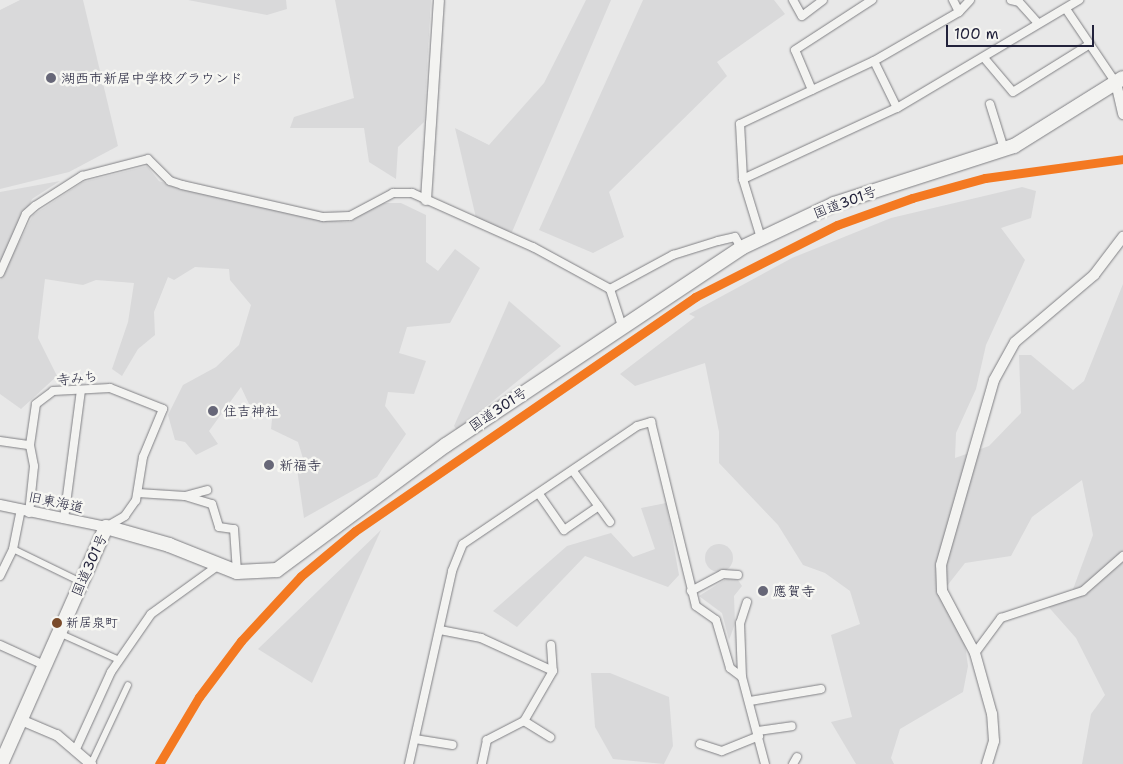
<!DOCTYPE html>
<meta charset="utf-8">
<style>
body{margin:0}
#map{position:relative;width:1123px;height:764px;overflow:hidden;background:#e8e8e8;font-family:"Shantell Sans","Klee One",sans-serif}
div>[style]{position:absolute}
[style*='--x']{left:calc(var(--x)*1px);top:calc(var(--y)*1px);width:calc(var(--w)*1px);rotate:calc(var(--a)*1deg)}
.green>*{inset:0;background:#d9d9da}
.round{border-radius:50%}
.roads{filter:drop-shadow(0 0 1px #808084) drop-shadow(0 0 1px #808084)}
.pedestrian>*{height:6px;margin:-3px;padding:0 3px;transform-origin:3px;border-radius:3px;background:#f3f3f1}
.minor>*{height:8px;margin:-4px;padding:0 4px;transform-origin:4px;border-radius:4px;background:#f3f3f1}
.tertiary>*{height:10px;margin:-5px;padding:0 5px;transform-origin:5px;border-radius:5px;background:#f3f3f1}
.trunk>*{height:14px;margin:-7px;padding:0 7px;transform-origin:7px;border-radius:7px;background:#f3f3f1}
.rail-1>*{height:9px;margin:-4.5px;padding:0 4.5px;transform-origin:4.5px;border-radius:4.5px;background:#f47921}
.dots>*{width:14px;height:14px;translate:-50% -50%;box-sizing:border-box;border:2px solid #f6f6f2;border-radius:50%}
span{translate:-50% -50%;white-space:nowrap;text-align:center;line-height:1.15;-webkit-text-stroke:5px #f6f6f2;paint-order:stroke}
.bus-label{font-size:13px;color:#22223b}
.left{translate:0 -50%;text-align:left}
.poi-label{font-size:14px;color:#22223b}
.street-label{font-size:14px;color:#22223b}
.scale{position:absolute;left:946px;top:25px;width:148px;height:22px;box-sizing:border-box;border:2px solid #22223b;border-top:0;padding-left:6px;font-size:15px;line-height:18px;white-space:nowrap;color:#22223b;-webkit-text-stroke:4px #f6f6f2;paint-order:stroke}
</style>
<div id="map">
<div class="green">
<div style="clip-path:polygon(20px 0,83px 0,118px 146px,69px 172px,0 189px,0 10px)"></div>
<div style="clip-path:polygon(188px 0,286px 0,287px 9px,267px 15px)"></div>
<div style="clip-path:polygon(326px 0,431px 0,424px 122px,398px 147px,396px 179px,369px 162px,364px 128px,290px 128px,294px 117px,354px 98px,335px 0)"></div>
<div style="clip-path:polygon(586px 0,611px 0,512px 232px,477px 222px,455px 128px,489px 145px,544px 83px)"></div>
<div style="clip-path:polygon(643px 0,774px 0,785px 14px,717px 62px,727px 76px,609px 192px,624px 237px,593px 253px,539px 230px)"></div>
<div style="clip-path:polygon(147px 166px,159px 181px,180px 189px,325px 221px,350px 222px,379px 203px,401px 203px,426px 215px,426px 262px,438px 271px,455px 249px,480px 268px,450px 323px,407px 327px,399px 353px,426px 361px,414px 394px,388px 392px,385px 406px,406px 434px,377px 477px,304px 518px,297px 469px,305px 465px,298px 442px,271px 429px,273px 410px,249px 404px,241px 387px,209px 431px,218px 444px,196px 455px,185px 442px,175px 440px,168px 415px,183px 385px,216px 367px,239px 345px,251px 305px,230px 280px,229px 269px,195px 267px,174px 280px,168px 277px,154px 312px,155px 335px,138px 349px,122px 376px,112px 369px,128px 322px,134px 283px,96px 280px,83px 285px,45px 279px,38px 338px,57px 376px,21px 409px,0 394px,0 280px,33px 215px,83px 182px)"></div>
<div style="clip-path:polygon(60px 181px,32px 199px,0 273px,0 192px)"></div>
<div style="clip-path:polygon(1022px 187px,1036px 191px,1031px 218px,1001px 228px,1025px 260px,986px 345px,976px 389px,956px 433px,955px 458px,989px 446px,1021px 413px,1019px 355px,1031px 355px,1073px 390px,1084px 381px,1123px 284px,1123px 764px,1082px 764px,1091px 714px,1105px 695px,1076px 638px,1045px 603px,1072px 592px,1093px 535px,1082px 480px,1032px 517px,1011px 556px,965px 563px,943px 591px,963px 630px,968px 666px,963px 692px,900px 729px,891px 758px,894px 764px,856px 764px,831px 722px,852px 717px,831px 635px,860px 624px,850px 591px,825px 573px,803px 565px,778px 525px,719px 463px,719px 432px,705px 363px,635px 386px,620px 374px,695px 317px,689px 314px,792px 258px,891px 218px)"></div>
<div style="clip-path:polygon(509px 301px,561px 346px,457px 430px,454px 426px)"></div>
<div style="clip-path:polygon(666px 503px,679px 575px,668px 587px,585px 556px,517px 627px,493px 611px,567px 546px,611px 533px,633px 557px,655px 549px,641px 508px)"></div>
<div style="clip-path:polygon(381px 530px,312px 683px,258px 649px)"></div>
<div class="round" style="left:705px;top:544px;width:28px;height:28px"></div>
<div style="clip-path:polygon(726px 579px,738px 580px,742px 586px,734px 596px,735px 624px,729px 640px,722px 613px,699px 596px)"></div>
<div style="clip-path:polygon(591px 673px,610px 673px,669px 697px,673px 746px,664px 764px,613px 759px,595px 727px)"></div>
</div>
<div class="roads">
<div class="pedestrian">
<div style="--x:13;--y:549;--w:76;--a:25.9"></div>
<div style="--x:59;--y:633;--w:66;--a:24.2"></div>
<div style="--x:91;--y:764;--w:87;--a:-64.9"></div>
</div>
<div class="minor">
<div style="--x:793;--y:0;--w:18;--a:61"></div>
<div style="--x:802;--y:16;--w:26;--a:-37"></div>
<div style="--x:953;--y:0;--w:13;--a:63"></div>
<div style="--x:1011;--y:0;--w:8;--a:14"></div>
<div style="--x:1019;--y:2;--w:28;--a:48"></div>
<div style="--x:1066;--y:9;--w:89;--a:56"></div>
<div style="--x:985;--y:59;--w:43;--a:49.7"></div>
<div style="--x:1013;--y:92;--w:91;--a:-31.9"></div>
<div style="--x:874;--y:61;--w:52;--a:63.9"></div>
<div style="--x:812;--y:90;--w:43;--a:-113"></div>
<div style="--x:795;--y:50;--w:92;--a:-33"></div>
<div style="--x:990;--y:104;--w:47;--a:72.7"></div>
<div style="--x:743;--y:179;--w:170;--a:-24.8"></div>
<div style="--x:897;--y:108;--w:212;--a:-30.7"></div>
<div style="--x:761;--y:238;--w:62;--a:-107"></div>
<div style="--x:743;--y:179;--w:55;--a:-93.1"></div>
<div style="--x:740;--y:124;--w:148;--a:-25.2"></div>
<div style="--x:874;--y:61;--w:98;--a:-30"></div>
<div style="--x:959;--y:12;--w:16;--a:-47"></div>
<div style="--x:0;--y:273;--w:64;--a:-66.2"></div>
<div style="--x:26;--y:214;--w:12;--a:-42"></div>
<div style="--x:35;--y:206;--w:56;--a:-32.6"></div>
<div style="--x:82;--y:176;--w:68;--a:-14.4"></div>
<div style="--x:148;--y:159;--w:31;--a:45"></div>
<div style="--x:170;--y:181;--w:13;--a:18"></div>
<div style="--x:182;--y:185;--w:145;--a:12.8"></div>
<div style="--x:323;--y:217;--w:27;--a:-2"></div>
<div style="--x:350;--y:216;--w:49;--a:-28.1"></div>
<div style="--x:393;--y:193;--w:19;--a:0"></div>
<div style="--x:412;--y:193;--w:133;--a:24.1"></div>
<div style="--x:533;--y:247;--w:88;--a:28.6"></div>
<div style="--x:610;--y:289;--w:38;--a:72"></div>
<div style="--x:610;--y:289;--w:72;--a:-28.4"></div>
<div style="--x:673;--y:255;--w:47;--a:-17.3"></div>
<div style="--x:718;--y:241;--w:17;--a:-13"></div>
<div style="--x:735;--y:237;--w:13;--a:61"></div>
<div style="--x:0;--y:441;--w:30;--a:8"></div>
<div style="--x:30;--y:445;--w:41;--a:-81.7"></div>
<div style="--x:36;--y:404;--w:21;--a:-37"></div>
<div style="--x:53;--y:391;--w:57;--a:-3"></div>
<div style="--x:110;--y:388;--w:57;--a:21.6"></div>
<div style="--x:163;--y:409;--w:52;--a:112.6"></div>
<div style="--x:143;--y:457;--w:44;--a:99.2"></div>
<div style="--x:136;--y:500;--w:19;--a:125"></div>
<div style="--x:125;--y:516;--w:22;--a:150"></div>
<div style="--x:573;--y:471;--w:63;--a:54"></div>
<div style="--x:138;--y:493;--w:47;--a:3.7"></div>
<div style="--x:185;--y:496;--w:23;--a:-15"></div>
<div style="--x:539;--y:494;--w:44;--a:55.2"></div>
<div style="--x:564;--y:530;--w:42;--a:-34.4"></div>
<div style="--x:185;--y:496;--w:28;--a:17"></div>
<div style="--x:212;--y:504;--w:24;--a:73"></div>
<div style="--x:219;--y:527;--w:15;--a:8"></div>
<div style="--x:234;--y:529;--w:43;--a:86"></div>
<div style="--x:29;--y:513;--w:47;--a:-83.9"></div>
<div style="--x:34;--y:466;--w:21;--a:-101"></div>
<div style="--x:64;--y:519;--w:130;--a:-82.5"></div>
<div style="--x:0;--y:576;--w:30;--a:-64"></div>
<div style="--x:13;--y:549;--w:41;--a:-78.7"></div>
<div style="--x:691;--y:591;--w:36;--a:-28"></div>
<div style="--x:723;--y:574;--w:15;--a:4"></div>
<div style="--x:747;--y:602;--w:22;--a:108"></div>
<div style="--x:740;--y:623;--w:54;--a:87.9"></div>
<div style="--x:742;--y:677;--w:90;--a:75.2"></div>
<div style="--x:440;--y:630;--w:42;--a:11"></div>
<div style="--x:481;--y:638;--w:79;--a:24.6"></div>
<div style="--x:553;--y:671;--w:58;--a:120.1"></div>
<div style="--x:524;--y:721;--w:42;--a:152.8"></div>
<div style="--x:487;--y:740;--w:25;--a:102"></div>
<div style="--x:0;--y:645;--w:48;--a:24.4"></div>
<div style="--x:551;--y:645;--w:26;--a:86"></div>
<div style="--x:975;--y:653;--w:44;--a:-53.4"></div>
<div style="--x:1001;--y:618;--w:86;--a:-18.2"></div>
<div style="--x:1083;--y:591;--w:53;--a:-41.2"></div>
<div style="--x:750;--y:701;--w:72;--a:-9.6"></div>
<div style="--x:524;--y:721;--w:31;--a:32"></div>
<div style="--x:758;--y:731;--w:34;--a:-8"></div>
<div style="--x:415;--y:739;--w:38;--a:9"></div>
<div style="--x:700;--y:744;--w:23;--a:18"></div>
<div style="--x:722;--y:751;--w:40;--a:-22"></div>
<div style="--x:75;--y:751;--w:87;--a:-65.5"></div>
<div style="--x:111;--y:672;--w:70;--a:-55.4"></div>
<div style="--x:151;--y:614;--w:84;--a:-35.8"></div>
<div style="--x:409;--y:764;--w:198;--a:-77.4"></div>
<div style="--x:452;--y:571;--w:29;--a:-68"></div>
<div style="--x:463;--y:544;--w:210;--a:-34.1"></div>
<div style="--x:637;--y:426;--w:15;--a:-16"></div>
<div style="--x:651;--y:422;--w:189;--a:76.3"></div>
<div style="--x:696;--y:606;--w:24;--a:35"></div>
<div style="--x:716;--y:620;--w:50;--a:73.7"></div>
<div style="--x:730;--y:668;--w:15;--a:37"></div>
<div style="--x:793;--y:764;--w:8;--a:-60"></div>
</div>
<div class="tertiary">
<div style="--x:1116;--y:83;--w:32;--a:77"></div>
<div style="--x:426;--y:200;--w:200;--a:-86.3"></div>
<div style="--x:0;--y:505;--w:108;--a:11.7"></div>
<div style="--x:21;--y:720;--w:39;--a:23"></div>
<div style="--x:57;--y:735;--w:45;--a:40.5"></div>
<div style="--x:987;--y:764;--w:24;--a:-73"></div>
<div style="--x:994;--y:741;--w:27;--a:-94"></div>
<div style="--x:992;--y:714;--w:63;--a:-105.6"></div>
<div style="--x:975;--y:653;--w:70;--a:-118"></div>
<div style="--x:942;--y:591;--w:26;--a:-92"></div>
<div style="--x:941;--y:565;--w:192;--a:-74"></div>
<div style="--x:994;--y:380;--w:43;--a:-61.1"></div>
<div style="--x:1015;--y:342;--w:104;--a:-40.3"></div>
<div style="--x:1094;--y:275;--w:48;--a:-52.7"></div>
</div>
<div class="trunk">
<div style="--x:1;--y:764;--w:259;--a:-66.1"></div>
<div style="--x:106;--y:527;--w:66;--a:15.9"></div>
<div style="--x:169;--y:545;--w:73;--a:21.7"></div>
<div style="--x:237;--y:572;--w:40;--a:-2.9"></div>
<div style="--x:277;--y:570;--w:210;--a:-36.5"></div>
<div style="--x:446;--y:445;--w:355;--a:-33.7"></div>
<div style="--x:741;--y:248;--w:103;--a:-25.3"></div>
<div style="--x:834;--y:204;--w:189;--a:-17.9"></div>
<div style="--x:1014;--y:146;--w:128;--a:-32"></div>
</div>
</div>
<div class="rail-1">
<div style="--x:159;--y:764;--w:78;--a:-59.2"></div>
<div style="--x:199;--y:697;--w:70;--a:-53.1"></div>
<div style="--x:241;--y:641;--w:88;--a:-47.3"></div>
<div style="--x:301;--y:576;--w:70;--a:-39.8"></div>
<div style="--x:355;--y:531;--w:413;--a:-34.5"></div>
<div style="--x:695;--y:297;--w:159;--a:-26.9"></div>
<div style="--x:837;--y:225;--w:80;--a:-19.8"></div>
<div style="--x:912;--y:198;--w:76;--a:-15.3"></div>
<div style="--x:985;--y:178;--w:139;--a:-7.8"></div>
</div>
<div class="dots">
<div style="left:51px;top:78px;background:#676778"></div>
<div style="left:213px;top:411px;background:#676778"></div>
<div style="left:269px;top:465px;background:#676778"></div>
<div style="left:763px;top:591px;background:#676778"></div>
<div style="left:57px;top:623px;background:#7a4b2a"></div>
</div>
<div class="bus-label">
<span class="left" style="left:66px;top:623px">新居泉町</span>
</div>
<div class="poi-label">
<span class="left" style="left:61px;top:78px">湖西市新居中学校グラウンド</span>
<span class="left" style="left:223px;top:411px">住吉神社</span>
<span class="left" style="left:279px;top:465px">新福寺</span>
<span class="left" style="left:773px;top:591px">應賀寺</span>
</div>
<div class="street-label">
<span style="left:845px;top:202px;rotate:-21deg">国道301号</span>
<span style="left:77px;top:378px;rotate:-6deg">寺みち</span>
<span style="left:498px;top:409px;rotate:-34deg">国道301号</span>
<span style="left:56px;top:502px;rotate:12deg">旧東海道</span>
<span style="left:89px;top:565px;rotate:-66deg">国道301号</span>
</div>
<div class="scale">100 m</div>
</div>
